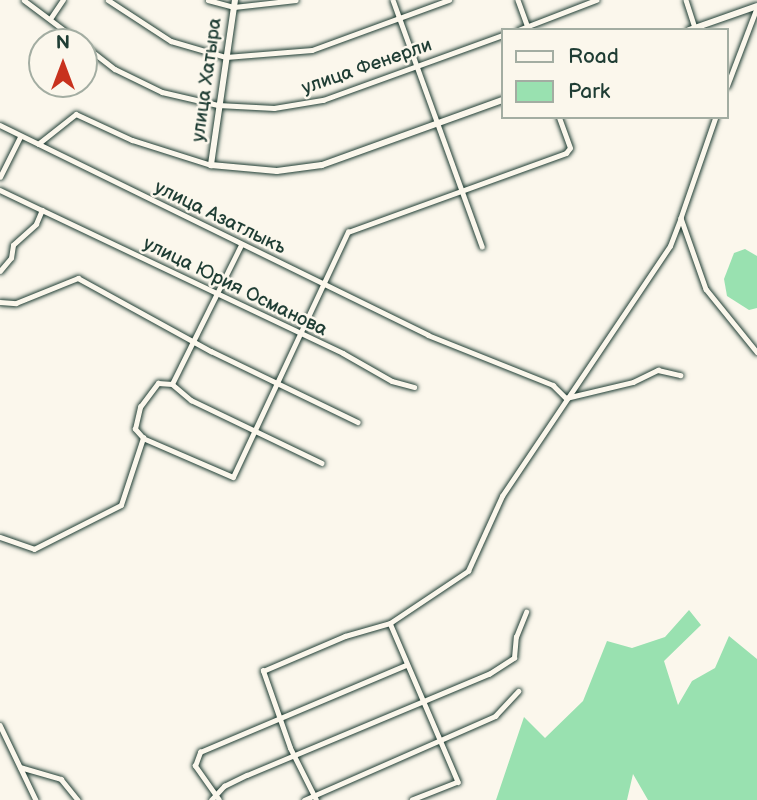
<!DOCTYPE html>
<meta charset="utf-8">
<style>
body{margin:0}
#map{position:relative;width:757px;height:800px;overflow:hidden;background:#fbf7ec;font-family:"Balsamiq Sans",sans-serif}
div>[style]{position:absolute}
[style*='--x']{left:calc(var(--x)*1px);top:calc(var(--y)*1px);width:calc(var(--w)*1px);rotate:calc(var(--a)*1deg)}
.green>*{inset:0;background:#99e1b0}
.roads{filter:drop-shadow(0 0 2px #1f3d34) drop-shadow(0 0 2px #1f3d34)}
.street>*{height:4.5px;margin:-2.25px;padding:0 2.25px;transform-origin:2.25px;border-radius:2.25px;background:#fbf7ec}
.secondary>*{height:6px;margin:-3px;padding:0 3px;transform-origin:3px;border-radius:3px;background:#fbf7ec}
span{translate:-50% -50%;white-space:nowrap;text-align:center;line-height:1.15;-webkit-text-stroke:5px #fbf7ec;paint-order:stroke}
.street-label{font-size:19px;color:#1f3d34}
.legend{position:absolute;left:501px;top:28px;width:228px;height:91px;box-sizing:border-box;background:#fbf7ec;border:2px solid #a3ada2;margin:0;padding:9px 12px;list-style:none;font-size:21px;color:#1f3d34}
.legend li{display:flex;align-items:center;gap:14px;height:35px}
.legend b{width:35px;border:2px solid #a3ada2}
.north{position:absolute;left:28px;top:28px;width:70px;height:70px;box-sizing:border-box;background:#fbf7ec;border:2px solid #a3ada2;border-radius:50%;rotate:0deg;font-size:19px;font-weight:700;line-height:28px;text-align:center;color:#1f3d34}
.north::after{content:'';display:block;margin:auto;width:24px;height:32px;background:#c8321e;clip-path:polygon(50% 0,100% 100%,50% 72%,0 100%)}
</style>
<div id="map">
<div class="green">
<div style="clip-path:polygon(745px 249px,757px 256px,757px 308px,749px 310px,727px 296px,724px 279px,734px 253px)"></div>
<div style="clip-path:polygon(689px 610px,701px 625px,664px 661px,678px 705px,692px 681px,715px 668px,729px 636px,757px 659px,757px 800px,648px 800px,633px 774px,627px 800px,496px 800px,524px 717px,545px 738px,583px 701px,607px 641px,632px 648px,665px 637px)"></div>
</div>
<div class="roads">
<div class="street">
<div style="--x:24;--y:0;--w:70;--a:36.9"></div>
<div style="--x:108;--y:0;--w:75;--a:33.1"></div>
<div style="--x:171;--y:41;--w:57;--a:16.2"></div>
<div style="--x:226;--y:57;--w:86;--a:-4.7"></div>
<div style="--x:312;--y:50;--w:146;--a:-20.1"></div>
<div style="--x:208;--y:0;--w:27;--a:15"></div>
<div style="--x:234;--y:7;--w:62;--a:-6.4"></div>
<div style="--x:393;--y:0;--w:262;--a:70.1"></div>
<div style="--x:518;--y:0;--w:32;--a:70"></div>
<div style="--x:686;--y:0;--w:28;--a:72"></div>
<div style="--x:50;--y:19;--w:23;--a:-56"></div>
<div style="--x:518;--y:30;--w:84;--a:-21"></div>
<div style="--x:84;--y:45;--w:39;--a:38"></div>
<div style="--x:115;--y:69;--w:52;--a:26.1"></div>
<div style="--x:162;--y:92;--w:57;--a:13.1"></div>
<div style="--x:218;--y:105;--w:56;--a:3.1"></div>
<div style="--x:274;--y:108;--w:50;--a:-9.3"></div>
<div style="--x:323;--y:100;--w:191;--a:-19.9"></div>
<div style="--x:727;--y:86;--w:85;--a:-69.2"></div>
<div style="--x:716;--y:117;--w:107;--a:109.1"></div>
<div style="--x:681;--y:218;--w:75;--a:70.6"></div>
<div style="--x:706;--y:289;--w:81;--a:51"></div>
<div style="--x:0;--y:125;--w:477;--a:26.1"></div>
<div style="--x:428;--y:335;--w:135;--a:21.8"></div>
<div style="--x:553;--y:385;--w:18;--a:45"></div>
<div style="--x:566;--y:398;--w:69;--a:-13.4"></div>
<div style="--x:633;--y:382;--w:28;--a:-26"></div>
<div style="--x:658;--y:370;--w:23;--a:13"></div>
<div style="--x:38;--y:144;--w:48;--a:-38.3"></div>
<div style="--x:76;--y:114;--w:62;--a:24.9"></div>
<div style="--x:132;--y:140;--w:83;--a:17.6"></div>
<div style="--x:0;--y:177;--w:45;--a:-63.4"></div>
<div style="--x:0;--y:190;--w:47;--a:25.5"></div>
<div style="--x:0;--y:271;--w:17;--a:-50"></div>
<div style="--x:11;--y:258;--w:13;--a:-81"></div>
<div style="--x:13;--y:245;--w:31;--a:-42"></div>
<div style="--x:36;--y:224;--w:15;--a:-67"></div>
<div style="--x:42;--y:210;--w:333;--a:25.4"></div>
<div style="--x:343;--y:353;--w:56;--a:29.7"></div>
<div style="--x:392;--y:381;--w:23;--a:15"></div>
<div style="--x:0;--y:302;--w:16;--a:4"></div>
<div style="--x:16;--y:303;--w:67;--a:-22"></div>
<div style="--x:78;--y:278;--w:152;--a:28.8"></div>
<div style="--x:211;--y:351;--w:163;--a:25.8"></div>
<div style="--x:172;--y:384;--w:25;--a:40"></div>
<div style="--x:191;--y:400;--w:145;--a:25.7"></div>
<div style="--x:143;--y:438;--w:12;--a:-132"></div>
<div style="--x:135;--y:429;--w:23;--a:-77"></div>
<div style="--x:140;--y:407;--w:30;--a:-53"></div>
<div style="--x:158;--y:383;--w:14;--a:4"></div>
<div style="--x:172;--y:384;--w:155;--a:-63.6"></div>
<div style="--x:0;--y:537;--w:36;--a:19"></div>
<div style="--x:34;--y:549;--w:97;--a:-26.8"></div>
<div style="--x:121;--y:505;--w:71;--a:-71.8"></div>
<div style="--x:143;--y:438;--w:98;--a:23.4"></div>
<div style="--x:233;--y:477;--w:271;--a:-64.9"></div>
<div style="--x:348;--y:232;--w:232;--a:-19.9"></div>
<div style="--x:566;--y:153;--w:6;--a:-51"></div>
<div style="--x:570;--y:148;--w:33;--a:-110"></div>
<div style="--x:390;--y:623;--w:173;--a:66.8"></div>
<div style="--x:458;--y:782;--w:49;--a:158.6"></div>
<div style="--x:0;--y:725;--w:83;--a:64.4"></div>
<div style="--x:20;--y:767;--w:43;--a:16.3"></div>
<div style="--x:61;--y:779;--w:27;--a:51"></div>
<div style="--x:211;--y:800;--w:19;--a:-47"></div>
<div style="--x:224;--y:786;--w:25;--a:-26"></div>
<div style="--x:247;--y:775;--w:262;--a:-22.7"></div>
<div style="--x:489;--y:674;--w:30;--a:-33"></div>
<div style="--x:514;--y:658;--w:21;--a:-85"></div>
<div style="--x:516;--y:637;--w:27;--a:-68"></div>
<div style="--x:219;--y:800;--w:42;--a:-125.2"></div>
<div style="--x:195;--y:766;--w:15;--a:-70"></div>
<div style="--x:200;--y:752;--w:224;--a:-22.9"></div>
<div style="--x:304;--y:800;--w:209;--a:-23.7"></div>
<div style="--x:495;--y:716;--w:34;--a:-47"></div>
<div style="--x:316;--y:800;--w:58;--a:-116.6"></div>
<div style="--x:290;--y:748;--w:82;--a:-109.3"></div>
<div style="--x:263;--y:671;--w:89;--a:-23.1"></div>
<div style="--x:345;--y:636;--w:47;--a:-16.1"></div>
<div style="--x:390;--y:623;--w:94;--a:-33.7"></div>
<div style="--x:468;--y:571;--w:82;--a:-65.6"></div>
<div style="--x:502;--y:496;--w:301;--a:-56.1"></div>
<div style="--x:670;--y:246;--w:30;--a:-69"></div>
</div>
<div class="secondary">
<div style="--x:235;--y:0;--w:167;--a:98.3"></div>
<div style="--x:211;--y:165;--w:66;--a:5.2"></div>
<div style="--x:277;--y:171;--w:45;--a:-7.6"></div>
<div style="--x:322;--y:165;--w:192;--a:-19.8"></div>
<div style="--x:689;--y:30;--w:72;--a:-19.4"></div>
</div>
</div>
<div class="street-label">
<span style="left:367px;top:67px;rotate:-19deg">улица Фенерли</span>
<span style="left:207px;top:80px;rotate:-82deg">улица Хатыра</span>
<span style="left:220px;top:218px;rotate:26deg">улица Азатлыкъ</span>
<span style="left:235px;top:287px;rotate:26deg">улица Юрия Османова</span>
</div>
<ul class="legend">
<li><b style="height:9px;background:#fbf7ec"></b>Road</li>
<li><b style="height:19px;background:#99e1b0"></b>Park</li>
</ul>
<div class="north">N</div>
</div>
